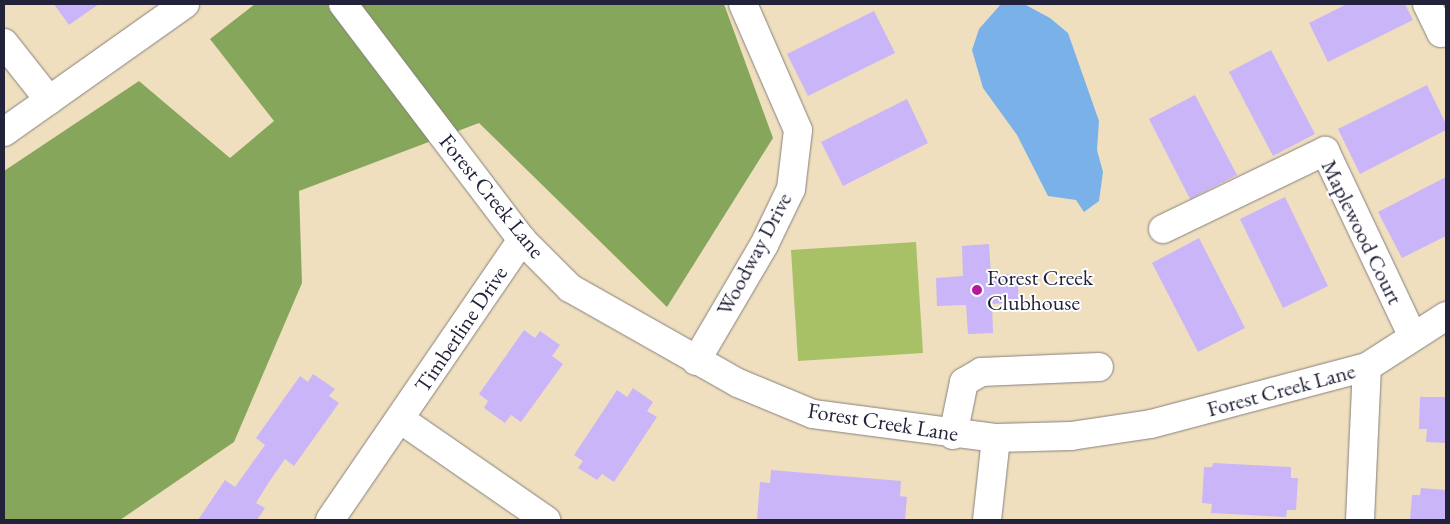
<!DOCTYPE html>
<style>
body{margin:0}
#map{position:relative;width:1450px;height:524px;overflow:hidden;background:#efdfbf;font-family:"EB Garamond",serif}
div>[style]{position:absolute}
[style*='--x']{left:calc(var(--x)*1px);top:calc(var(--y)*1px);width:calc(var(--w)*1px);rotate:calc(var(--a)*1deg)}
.green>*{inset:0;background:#a8c166}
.forest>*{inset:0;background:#86a75b}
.water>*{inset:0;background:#79b1e8}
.building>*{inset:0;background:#cab5f8}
.roads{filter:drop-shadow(0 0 1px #88807d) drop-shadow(0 0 1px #88807d)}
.minor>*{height:28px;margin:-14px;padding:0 14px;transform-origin:14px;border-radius:14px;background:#fff}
.dots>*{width:14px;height:14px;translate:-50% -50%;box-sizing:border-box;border:2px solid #fff;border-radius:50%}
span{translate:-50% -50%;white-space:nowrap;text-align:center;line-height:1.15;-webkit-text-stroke:4px #fff;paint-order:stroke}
.street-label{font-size:22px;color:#22223b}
.poi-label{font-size:22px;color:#22223b}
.left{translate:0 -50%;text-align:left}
.frame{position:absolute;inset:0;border:5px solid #22223b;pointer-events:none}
</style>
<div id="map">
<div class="green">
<div style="clip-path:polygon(916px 242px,923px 353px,798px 361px,791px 250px)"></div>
</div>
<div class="forest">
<div style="clip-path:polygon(255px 4px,724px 4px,773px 138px,667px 307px,479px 123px,299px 191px,302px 283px,234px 442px,120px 520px,4px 520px,4px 171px,139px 81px,230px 158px,274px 121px,210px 39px)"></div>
</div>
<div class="water">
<div style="clip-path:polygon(1001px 4px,1024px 4px,1050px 18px,1068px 33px,1099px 121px,1097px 150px,1103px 172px,1099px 201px,1084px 212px,1076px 200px,1048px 196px,1017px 135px,983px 88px,972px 50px,979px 29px)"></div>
</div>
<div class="building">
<div style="clip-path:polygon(54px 4px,99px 4px,69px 25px)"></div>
<div style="clip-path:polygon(1347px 4px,1405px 4px,1413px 20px,1328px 62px,1309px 23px)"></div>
<div style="clip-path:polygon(874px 11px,895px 53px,808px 96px,787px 54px)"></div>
<div style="clip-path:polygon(1271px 50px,1315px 134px,1273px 156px,1229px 72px)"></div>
<div style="clip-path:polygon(1427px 85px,1446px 124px,1446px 130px,1360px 174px,1338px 129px)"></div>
<div style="clip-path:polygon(1195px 95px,1237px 175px,1190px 199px,1149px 119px)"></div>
<div style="clip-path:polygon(907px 99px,928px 143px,843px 186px,821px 142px)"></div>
<div style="clip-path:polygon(1446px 177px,1446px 236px,1402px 258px,1378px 212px)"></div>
<div style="clip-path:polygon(1285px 197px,1328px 286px,1283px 308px,1240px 219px)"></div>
<div style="clip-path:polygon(1199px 238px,1245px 328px,1198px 352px,1152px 263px)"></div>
<div style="clip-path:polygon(989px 244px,991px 275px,1017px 274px,1019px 302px,992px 304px,993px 333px,968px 334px,966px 305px,937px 306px,936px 278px,963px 276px,962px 246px)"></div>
<div style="clip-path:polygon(524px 330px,535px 338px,540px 331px,560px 345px,552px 356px,563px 364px,521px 422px,511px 415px,505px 423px,484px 408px,488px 401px,479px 394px)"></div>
<div style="clip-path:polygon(313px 374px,335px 389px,329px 396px,339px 403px,294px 466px,285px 459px,269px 482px,256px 503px,265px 508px,257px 520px,198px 520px,225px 480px,235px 487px,265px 445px,256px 438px,300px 376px,308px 382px)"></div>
<div style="clip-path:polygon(633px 388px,653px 402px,647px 411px,657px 417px,614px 482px,602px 474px,597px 480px,578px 468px,583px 461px,574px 455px,617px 390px,627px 397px)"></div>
<div style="clip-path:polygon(1420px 397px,1446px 397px,1446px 443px,1426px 442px,1427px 429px,1419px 429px)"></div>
<div style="clip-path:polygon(1213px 463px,1291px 467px,1291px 478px,1298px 478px,1296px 510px,1287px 510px,1286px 517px,1211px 513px,1212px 504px,1202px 503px,1204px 467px,1212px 467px)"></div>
<div style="clip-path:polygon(771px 470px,901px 481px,900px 496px,907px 497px,905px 520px,757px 520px,760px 482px,770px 483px)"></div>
<div style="clip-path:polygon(1421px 488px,1446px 490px,1446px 520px,1410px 520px,1412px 495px,1420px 495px)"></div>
</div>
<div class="roads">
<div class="minor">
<div style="--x:343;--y:4;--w:296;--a:52.8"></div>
<div style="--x:522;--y:240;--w:68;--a:45"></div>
<div style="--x:570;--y:288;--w:193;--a:29.5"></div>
<div style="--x:738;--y:383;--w:81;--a:22.5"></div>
<div style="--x:813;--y:414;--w:185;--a:7.5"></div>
<div style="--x:996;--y:438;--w:75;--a:-1.5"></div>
<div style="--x:1071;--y:436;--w:81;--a:-8.5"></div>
<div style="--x:1151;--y:424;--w:223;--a:-14.8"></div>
<div style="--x:1367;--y:367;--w:94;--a:-32.8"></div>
<div style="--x:1427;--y:4;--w:32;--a:64"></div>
<div style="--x:1441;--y:33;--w:5;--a:-22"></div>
<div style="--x:4;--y:43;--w:73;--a:51.7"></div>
<div style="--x:4;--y:132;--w:222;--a:-35.3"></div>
<div style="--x:1163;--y:229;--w:180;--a:-25.7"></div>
<div style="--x:1325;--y:151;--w:204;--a:64.7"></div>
<div style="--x:696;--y:361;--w:134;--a:-59.6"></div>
<div style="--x:764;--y:245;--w:62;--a:-64.3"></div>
<div style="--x:791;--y:189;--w:59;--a:-83.2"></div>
<div style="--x:798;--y:130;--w:137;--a:-113.6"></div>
<div style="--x:400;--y:419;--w:178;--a:34.7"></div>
<div style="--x:953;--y:435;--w:54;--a:-78.3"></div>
<div style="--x:964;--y:382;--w:20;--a:-30"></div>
<div style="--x:981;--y:372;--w:118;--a:-2.4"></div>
<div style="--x:330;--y:520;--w:340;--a:-55.6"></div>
<div style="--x:987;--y:520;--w:82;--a:-83.7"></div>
<div style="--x:1360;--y:520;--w:153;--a:-87.4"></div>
</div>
</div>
<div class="dots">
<div style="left:977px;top:290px;background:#b5179e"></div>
</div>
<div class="street-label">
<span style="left:492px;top:196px;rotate:51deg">Forest Creek Lane</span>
<span style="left:1362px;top:232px;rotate:64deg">Maplewood Court</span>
<span style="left:754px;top:254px;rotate:-62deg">Woodway Drive</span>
<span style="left:461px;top:329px;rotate:-56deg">Timberline Drive</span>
<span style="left:1281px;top:390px;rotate:-15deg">Forest Creek Lane</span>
<span style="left:883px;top:422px;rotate:9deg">Forest Creek Lane</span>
</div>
<div class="poi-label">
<span class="left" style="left:987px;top:290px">Forest Creek<br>Clubhouse</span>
</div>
<div class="frame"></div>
</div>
